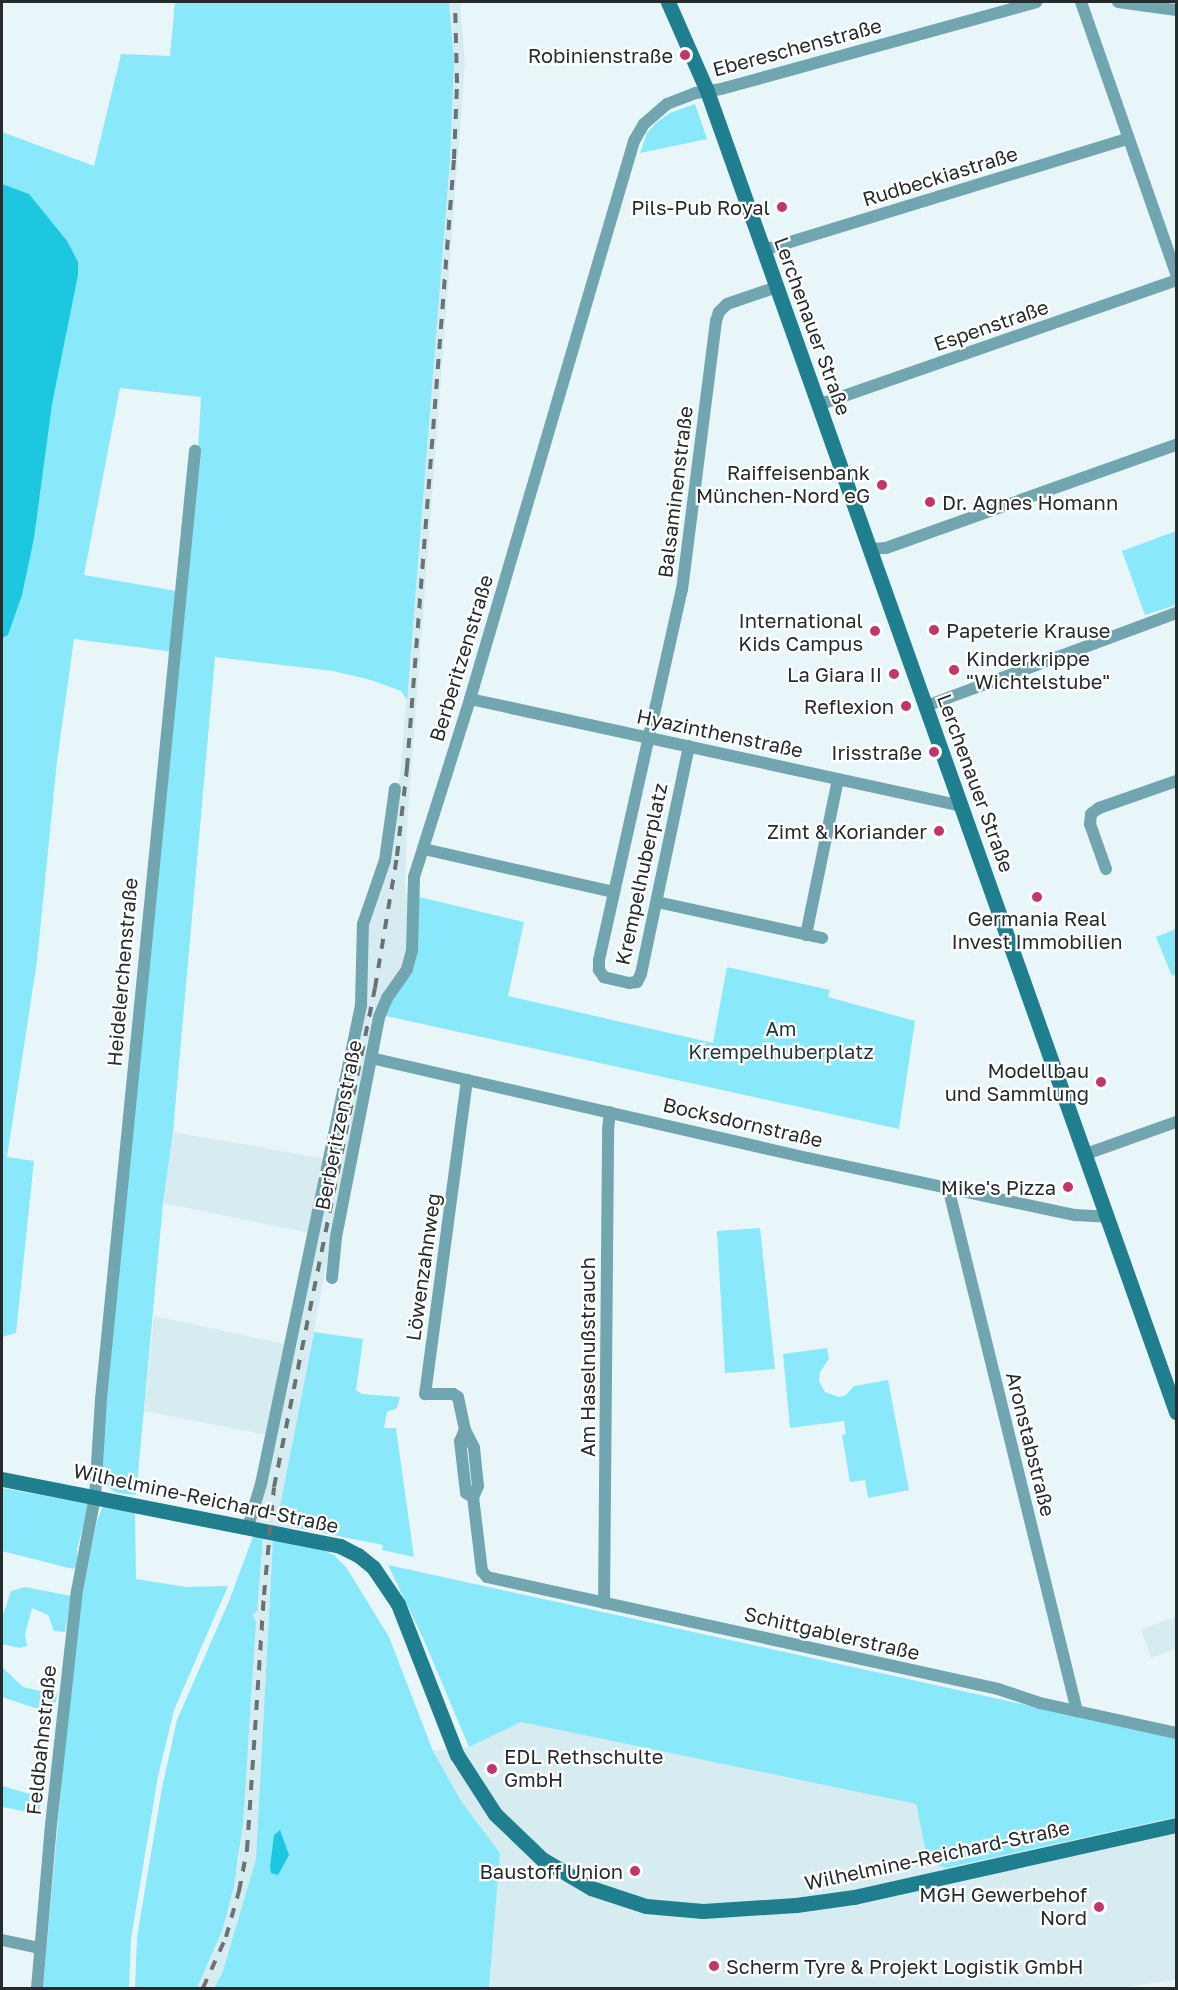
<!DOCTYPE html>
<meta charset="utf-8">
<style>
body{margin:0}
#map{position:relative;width:1178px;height:1990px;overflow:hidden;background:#e9f6f9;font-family:"Golos Text",sans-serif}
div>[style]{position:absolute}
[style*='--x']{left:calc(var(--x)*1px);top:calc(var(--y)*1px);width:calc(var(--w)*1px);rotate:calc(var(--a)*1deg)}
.built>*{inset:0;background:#d6ecf1}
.green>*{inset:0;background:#89e8fa}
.water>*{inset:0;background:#1dc7e0}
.street>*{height:12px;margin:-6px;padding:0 6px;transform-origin:6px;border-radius:6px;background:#71a6b0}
.secondary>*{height:15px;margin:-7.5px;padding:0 7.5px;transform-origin:7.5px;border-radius:7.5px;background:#1f7f8f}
.rail>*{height:4px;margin-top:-2px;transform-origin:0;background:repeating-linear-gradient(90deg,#6a7273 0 10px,transparent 0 20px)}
.dots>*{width:16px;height:16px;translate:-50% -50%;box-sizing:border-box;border:3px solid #fff;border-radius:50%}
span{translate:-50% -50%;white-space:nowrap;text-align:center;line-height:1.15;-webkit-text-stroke:4.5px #fff;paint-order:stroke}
.street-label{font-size:20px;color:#262b2c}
.poi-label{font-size:20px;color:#262b2c}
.right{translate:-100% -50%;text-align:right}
.left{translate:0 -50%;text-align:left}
.park-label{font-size:20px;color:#1f373c}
.frame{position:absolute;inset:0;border:3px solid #262b2c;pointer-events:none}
</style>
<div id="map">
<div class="built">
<div style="clip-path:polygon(449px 2px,460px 2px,465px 63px,407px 827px,405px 893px,415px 896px,416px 942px,382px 1000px,346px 1164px,278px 1515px,296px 1520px,293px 1527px,273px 1539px,256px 1859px,222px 1974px,214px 1988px,197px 1988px,222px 1931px,239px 1860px,252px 1689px,250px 1687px,252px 1615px,263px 1536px,254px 1534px,319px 1235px,163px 1203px,173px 1132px,333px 1160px,365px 1007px,365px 924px,389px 859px,401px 764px,450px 160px,454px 63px)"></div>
<div style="clip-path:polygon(154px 1316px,284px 1344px,267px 1435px,144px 1411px)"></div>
<div style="clip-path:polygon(1176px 1617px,1176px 1649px,1151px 1658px,1141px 1629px)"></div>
<div style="clip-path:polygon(521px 1722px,916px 1804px,925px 1848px,946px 1868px,1176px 1817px,1176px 1979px,1124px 1988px,489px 1988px,500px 1853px,461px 1801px,432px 1751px,469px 1747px)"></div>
</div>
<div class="green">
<div style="clip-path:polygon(evenodd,175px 2px,449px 2px,454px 63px,450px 160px,407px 700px,401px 691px,371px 680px,333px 671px,215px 657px,173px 1132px,163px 1203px,136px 1495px,117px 1493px,106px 1486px,100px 1474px,175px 652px,74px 639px,57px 761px,37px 961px,7px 1157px,34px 1161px,16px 1333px,2px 1337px,2px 132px,94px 166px,121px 54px,170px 56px,175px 2px,120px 388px,201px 397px,197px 468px,182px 592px,84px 575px,120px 388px)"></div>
<div style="clip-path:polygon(695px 104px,707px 139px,640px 153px,647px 133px,656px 123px,670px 113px)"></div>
<div style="clip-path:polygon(1176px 531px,1176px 605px,1145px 615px,1122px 551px)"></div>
<div style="clip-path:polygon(415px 896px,524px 922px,508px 996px,713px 1043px,727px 967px,830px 990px,828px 997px,915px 1021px,899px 1129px,377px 1014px,406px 969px)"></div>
<div style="clip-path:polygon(1176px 929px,1176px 974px,1172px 976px,1156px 937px)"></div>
<div style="clip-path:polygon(760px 1228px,775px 1369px,725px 1373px,717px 1231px)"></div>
<div style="clip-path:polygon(314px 1332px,363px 1339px,356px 1390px,362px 1394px,400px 1397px,397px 1408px,387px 1412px,384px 1428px,396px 1428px,414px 1557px,382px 1550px,383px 1545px,293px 1527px,296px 1520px,278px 1516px)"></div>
<div style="clip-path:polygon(827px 1348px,829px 1359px,820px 1372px,819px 1381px,825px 1392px,839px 1397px,846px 1395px,854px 1386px,888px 1380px,909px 1490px,868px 1498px,865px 1480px,850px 1482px,842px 1435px,846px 1434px,844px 1421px,790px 1428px,783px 1354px)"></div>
<div style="clip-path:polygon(2px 1488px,89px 1504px,77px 1550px,77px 1565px,73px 1569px,2px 1551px)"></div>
<div style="clip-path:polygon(103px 1506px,135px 1512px,136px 1579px,186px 1587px,228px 1586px,174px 1710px,158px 1776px,131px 1939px,129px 1988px,43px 1988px,72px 1669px,80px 1606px,97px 1521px)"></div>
<div style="clip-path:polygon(254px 1534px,263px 1535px,257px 1611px,252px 1615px,256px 1621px,243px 1824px,234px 1886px,222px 1931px,197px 1988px,135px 1988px,137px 1937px,162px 1788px,177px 1720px,229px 1601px)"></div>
<div style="clip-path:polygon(273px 1539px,314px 1546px,334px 1555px,346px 1567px,389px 1637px,433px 1751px,461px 1801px,500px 1853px,489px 1988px,214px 1988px,222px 1974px,256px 1859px)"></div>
<div style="clip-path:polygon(388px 1565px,1140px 1730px,1176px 1735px,1176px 1817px,946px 1868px,928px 1862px,916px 1804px,521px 1722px,469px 1747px,423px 1638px)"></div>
<div style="clip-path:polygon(25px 1587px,71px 1596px,65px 1632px,54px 1631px,48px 1615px,32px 1608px,25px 1634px,27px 1646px,20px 1648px,2px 1644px,2px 1618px,11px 1591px)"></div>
<div style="clip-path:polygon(2px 1667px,23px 1687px,57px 1695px,53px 1714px,2px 1697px)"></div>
<div style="clip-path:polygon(2px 1786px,41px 1797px,39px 1814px,2px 1807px)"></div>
</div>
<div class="water">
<div style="clip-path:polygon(2px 184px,29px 194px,67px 241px,78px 262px,78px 275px,52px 404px,34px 538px,22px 595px,8px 635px,2px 638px)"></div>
<div style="clip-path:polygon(280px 1830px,289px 1855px,278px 1875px,271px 1873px,270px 1867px,274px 1835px)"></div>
</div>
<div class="street">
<div style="--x:1081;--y:2;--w:288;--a:70.7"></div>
<div style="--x:1118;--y:2;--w:59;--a:7.9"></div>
<div style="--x:764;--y:250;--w:381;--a:-17"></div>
<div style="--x:818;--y:405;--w:379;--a:-19.2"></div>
<div style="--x:870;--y:549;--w:16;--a:-4"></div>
<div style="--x:886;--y:548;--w:308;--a:-19.6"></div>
<div style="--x:470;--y:699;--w:504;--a:12.27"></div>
<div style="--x:926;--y:706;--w:267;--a:-20.4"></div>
<div style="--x:689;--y:746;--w:233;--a:101.9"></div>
<div style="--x:641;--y:974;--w:9;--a:117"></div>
<div style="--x:637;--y:982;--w:8;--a:173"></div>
<div style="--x:629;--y:983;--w:26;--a:-167"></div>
<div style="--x:604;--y:977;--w:9;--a:-126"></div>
<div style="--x:599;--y:970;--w:10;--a:-90"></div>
<div style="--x:599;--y:960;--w:379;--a:-77.4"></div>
<div style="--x:682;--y:590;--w:271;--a:-82.8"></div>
<div style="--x:716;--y:321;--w:9;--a:-72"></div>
<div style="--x:719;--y:312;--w:11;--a:-45"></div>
<div style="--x:727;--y:304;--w:53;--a:-18.8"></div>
<div style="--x:424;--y:849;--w:195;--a:12.8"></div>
<div style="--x:1106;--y:869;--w:48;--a:-109.6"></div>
<div style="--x:1090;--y:824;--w:10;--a:-84"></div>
<div style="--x:1091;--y:814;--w:10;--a:-37"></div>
<div style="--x:1099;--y:808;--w:82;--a:-19.3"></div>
<div style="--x:657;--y:902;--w:169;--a:12.3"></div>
<div style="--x:806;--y:935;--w:159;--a:-78.4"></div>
<div style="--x:371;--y:1058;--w:448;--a:12.9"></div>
<div style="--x:808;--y:1158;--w:273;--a:12.1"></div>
<div style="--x:1075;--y:1215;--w:33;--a:3"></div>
<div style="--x:467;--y:1080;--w:317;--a:97.6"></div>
<div style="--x:425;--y:1394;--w:28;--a:0"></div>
<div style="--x:453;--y:1394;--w:6;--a:31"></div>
<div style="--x:458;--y:1397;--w:34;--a:78"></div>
<div style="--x:465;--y:1430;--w:20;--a:63"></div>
<div style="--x:474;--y:1448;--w:38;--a:84"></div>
<div style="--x:478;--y:1486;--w:12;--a:114"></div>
<div style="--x:473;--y:1497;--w:75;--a:83.1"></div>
<div style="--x:482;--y:1571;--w:8;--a:50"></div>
<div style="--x:487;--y:1577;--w:523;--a:12.36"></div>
<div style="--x:998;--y:1689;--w:44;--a:18.4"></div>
<div style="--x:1040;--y:1703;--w:139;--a:12.4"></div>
<div style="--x:1086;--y:1154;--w:96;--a:-19.6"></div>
<div style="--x:948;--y:1187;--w:540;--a:76.17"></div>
<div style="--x:332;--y:1278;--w:41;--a:-84.4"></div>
<div style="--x:336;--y:1237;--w:224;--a:-78.9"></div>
<div style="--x:379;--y:1017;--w:21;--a:-67"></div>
<div style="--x:387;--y:998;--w:35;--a:-55"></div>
<div style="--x:407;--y:969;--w:20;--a:-75"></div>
<div style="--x:412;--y:950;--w:73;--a:-88.4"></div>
<div style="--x:414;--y:877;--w:187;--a:-72.5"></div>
<div style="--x:470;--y:699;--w:582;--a:-73.62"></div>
<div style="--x:634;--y:141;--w:20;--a:-60"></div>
<div style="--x:644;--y:124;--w:30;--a:-41"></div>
<div style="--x:667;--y:104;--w:31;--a:-21"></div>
<div style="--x:696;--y:93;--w:25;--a:-9"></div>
<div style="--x:721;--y:89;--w:327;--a:-15.4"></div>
<div style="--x:465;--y:1430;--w:12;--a:114"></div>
<div style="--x:460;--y:1441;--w:52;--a:83.4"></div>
<div style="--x:466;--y:1493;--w:8;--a:30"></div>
<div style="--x:248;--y:1527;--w:45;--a:-73.2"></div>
<div style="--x:261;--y:1484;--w:490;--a:-78.2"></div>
<div style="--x:361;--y:1004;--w:80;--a:-88.6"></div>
<div style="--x:363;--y:924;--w:68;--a:-71"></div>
<div style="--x:385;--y:860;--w:72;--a:-82"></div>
<div style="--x:604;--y:1603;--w:473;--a:-89.5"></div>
<div style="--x:608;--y:1130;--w:18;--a:-84"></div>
<div style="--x:2;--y:1940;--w:39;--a:12"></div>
<div style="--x:37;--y:1988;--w:164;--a:-85.1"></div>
<div style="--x:51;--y:1825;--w:235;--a:-83.7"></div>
<div style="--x:77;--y:1591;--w:96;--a:-79.2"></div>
<div style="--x:95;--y:1497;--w:98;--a:-86.5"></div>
<div style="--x:101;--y:1399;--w:953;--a:-84.34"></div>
</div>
<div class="secondary">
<div style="--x:668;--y:2;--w:97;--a:66.3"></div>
<div style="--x:707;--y:91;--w:1402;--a:70.45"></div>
<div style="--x:2;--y:1479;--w:345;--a:11.2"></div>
<div style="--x:340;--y:1546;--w:20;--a:27"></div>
<div style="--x:358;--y:1555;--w:19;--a:39"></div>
<div style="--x:373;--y:1567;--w:45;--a:56"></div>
<div style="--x:398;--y:1604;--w:162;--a:68.7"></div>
<div style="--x:457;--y:1755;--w:70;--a:57.2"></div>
<div style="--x:495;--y:1814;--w:65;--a:43.8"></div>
<div style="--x:542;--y:1859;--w:57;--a:30.6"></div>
<div style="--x:591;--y:1888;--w:58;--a:18.1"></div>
<div style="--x:646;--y:1906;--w:57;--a:5"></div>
<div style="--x:703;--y:1911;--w:93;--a:-3.7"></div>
<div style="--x:796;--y:1905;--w:59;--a:-7.9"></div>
<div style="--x:854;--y:1897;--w:330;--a:-12.6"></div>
</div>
<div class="rail">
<div style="--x:203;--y:1988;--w:56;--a:-65.7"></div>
<div style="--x:226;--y:1937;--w:48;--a:-74.2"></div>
<div style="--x:239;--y:1891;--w:42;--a:-79"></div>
<div style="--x:247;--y:1850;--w:256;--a:-86.2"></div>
<div style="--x:264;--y:1595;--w:108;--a:-84.7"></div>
<div style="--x:274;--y:1487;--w:509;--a:-78.56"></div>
<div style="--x:375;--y:988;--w:134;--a:-80.5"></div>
<div style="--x:397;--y:856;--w:89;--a:-83.5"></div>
<div style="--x:407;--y:768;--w:611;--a:-85.59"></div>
<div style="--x:454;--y:159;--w:76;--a:-87.7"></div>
<div style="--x:457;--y:83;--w:81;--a:-91.4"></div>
</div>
<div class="dots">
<div style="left:685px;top:55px;background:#c2366b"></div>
<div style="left:782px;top:207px;background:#c2366b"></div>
<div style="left:882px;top:485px;background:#c2366b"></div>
<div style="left:930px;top:502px;background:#c2366b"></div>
<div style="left:934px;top:630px;background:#c2366b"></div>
<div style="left:875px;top:631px;background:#c2366b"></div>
<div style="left:954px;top:670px;background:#c2366b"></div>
<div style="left:894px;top:674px;background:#c2366b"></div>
<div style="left:906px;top:706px;background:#c2366b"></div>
<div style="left:934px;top:752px;background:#c2366b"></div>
<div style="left:939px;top:831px;background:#c2366b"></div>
<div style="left:1037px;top:897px;background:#c2366b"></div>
<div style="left:1101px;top:1082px;background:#c2366b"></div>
<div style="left:1068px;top:1187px;background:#c2366b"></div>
<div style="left:492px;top:1769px;background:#c2366b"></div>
<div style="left:635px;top:1871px;background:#c2366b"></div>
<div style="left:1099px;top:1907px;background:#c2366b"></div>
<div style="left:714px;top:1966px;background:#c2366b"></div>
</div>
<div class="street-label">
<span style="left:797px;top:47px;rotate:-15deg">Ebereschenstraße</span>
<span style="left:940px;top:176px;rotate:-17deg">Rudbeckiastraße</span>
<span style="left:991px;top:325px;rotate:-19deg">Espenstraße</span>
<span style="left:813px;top:326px;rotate:70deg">Lerchenauer Straße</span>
<span style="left:675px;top:492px;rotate:-83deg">Balsaminenstraße</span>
<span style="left:461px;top:658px;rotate:-73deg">Berberitzenstraße</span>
<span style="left:720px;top:733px;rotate:12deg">Hyazinthenstraße</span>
<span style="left:976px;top:783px;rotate:70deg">Lerchenauer Straße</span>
<span style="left:641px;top:874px;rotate:-78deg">Krempelhuberplatz</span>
<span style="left:122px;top:972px;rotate:-85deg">Heidelerchenstraße</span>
<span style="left:743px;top:1122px;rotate:13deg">Bocksdornstraße</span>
<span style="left:338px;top:1125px;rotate:-79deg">Berberitzenstraße</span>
<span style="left:423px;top:1267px;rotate:-82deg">Löwenzahnweg</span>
<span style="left:587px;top:1357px;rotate:-90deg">Am Haselnußstrauch</span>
<span style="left:1031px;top:1444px;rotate:76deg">Aronstabstraße</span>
<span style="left:206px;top:1498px;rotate:12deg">Wilhelmine-Reichard-Straße</span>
<span style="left:832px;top:1633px;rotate:13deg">Schittgablerstraße</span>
<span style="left:41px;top:1740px;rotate:-84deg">Feldbahnstraße</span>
<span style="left:937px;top:1855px;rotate:-12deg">Wilhelmine-Reichard-Straße</span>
</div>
<div class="poi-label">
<span class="right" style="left:673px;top:55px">Robinienstraße</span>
<span class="right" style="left:770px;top:207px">Pils-Pub Royal</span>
<span class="right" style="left:870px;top:484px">Raiffeisenbank<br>München-Nord eG</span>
<span class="left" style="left:942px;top:502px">Dr. Agnes Homann</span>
<span class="right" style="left:863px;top:632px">International<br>Kids Campus</span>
<span class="left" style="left:946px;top:630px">Papeterie Krause</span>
<span class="left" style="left:966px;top:670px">Kinderkrippe<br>"Wichtelstube"</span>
<span class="right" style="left:882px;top:674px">La Giara II</span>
<span class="right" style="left:894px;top:706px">Reflexion</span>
<span class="right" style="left:922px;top:752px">Irisstraße</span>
<span class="right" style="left:927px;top:831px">Zimt &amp; Koriander</span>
<span style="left:1037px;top:930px">Germania Real<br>Invest Immobilien</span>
<span class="right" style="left:1089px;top:1082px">Modellbau<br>und Sammlung</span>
<span class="right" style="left:1056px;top:1187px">Mike's Pizza</span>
<span class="left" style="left:504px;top:1768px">EDL Rethschulte<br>GmbH</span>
<span class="right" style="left:623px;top:1871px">Baustoff Union</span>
<span class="right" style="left:1087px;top:1906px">MGH Gewerbehof<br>Nord</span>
<span class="left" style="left:726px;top:1966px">Scherm Tyre &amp; Projekt Logistik GmbH</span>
</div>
<div class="park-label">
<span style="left:781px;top:1040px">Am<br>Krempelhuberplatz</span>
</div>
<div class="frame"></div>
</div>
